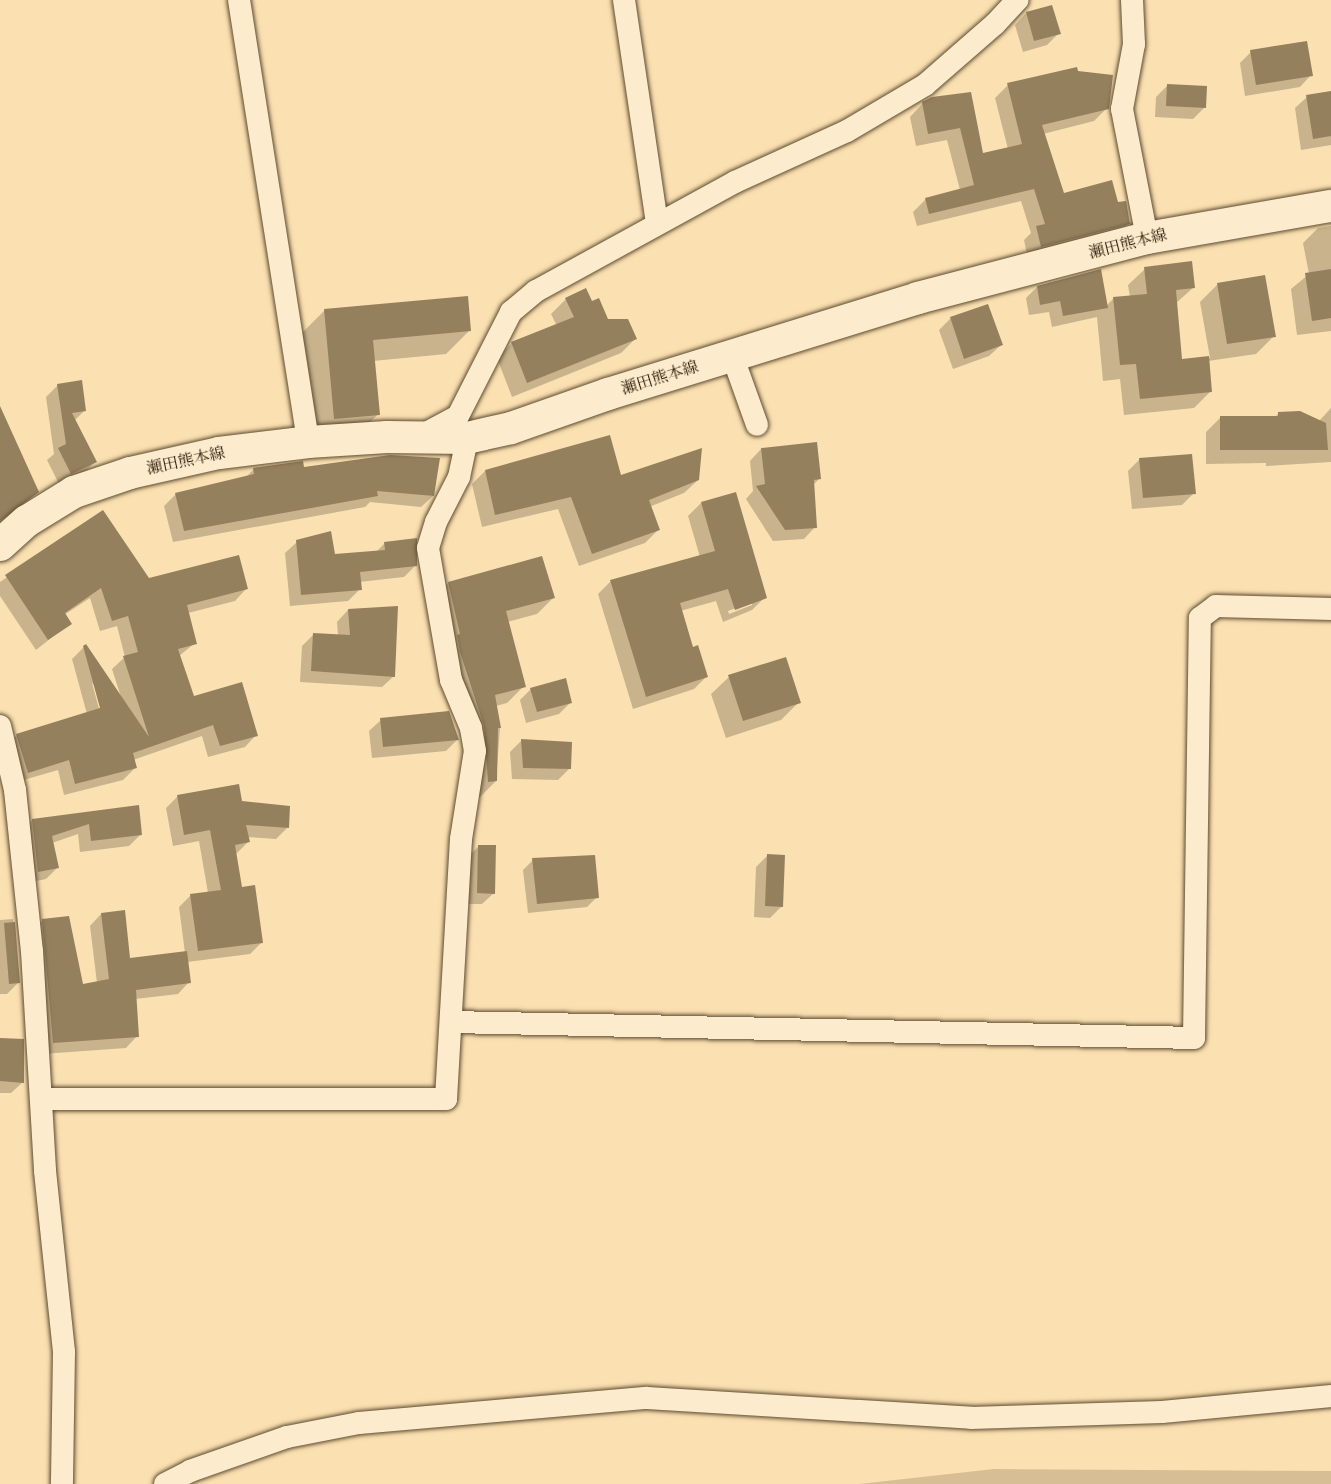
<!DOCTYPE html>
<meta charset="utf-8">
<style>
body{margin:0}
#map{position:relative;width:1331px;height:1484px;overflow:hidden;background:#fbe0b1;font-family:"IM FELL French Canon","Noto Serif JP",serif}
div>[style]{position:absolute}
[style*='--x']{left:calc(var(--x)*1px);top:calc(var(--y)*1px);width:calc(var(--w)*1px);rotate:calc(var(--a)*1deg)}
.green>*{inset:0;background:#d7be94}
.shadow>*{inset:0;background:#0003}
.building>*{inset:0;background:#95805e}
.roads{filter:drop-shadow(0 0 2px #5c4b30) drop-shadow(0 0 2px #5c4b30)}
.minor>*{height:22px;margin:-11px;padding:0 11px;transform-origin:11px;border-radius:11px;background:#fcebcc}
.secondary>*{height:32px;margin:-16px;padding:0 16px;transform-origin:16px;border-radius:16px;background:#fcebcc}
span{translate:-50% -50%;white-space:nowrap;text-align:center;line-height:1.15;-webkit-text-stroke:4.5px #fcebcc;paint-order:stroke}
.street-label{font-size:16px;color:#271905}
</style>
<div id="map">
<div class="green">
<div style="clip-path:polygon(994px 1469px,1331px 1471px,1331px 1484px,859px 1484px)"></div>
</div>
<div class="shadow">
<div style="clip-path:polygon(1026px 13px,1059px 33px,1047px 45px,1023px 52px,1015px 25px)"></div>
<div style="clip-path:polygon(1251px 52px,1311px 75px,1300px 87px,1245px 96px,1240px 63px)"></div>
<div style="clip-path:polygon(1008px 85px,1107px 108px,1094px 121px,1043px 134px,1063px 195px,1117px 204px,1129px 223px,1116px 236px,1028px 259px,1024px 240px,1031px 233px,1021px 201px,917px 226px,913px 212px,926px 199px,960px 190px,947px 140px,916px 146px,910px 117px,923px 103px,970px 94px,982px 155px,1008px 149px,995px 98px)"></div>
<div style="clip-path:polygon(1168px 85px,1205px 107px,1193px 119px,1155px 117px,1156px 97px)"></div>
<div style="clip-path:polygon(1331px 93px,1331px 145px,1301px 150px,1295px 108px,1307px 97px)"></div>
<div style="clip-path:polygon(1331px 226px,1331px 331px,1297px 335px,1291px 289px,1309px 274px,1303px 243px,1318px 228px)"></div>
<div style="clip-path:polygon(1145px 269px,1194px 287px,1175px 304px,1181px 361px,1210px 358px,1200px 302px,1218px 284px,1274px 336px,1256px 354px,1208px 361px,1211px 391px,1194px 408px,1124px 415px,1120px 379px,1103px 381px,1097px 317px,1052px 327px,1049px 312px,1029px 315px,1026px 298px,1037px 287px,1106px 306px,1113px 299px,1130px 297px,1128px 285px)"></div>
<div style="clip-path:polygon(566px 299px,591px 303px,607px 320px,636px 338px,621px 353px,512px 397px,497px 358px,512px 343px,557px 326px,551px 314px)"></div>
<div style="clip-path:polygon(325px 310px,470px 330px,446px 354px,373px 361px,378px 414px,355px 438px,311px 441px,301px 334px)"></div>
<div style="clip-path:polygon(951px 318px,1001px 345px,989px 356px,953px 369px,939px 330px)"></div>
<div style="clip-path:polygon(58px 385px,85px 410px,74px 421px,95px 462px,84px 473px,59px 484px,47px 460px,54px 454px,46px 397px)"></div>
<div style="clip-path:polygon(1331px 408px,1331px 462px,1266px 466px,1266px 463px,1206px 464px,1206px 432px,1220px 418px,1275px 417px,1278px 414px,1319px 421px)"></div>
<div style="clip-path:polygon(0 410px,38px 492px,0 523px)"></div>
<div style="clip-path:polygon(761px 449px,820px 478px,813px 485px,815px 527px,804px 539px,773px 541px,746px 499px,753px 491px,750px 461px)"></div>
<div style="clip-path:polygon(1140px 459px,1194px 493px,1182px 505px,1132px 509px,1128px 471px)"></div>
<div style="clip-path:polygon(254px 469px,302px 469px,433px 496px,421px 507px,370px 502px,365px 507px,173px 542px,164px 506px,176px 494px,245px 478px)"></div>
<div style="clip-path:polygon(485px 471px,698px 480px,684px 493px,649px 507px,658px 530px,645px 543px,579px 566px,558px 509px,482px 527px,472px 484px)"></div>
<div style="clip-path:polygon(evenodd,735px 494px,765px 597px,752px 610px,723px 622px,716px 601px,680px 611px,692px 648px,707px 676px,694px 689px,633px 709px,598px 594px,611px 581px,700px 557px,688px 516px,701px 503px,735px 494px,752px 602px,752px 605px,729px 614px,728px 611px,752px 602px)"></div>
<div style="clip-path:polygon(evenodd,102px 512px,148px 579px,246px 589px,235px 601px,188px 613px,195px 643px,179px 656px,193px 697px,256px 735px,245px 747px,208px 757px,202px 736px,133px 760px,135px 768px,123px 780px,64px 795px,58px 770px,13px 783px,5px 747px,17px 735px,87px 714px,72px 659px,84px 647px,121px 697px,112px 669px,125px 657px,117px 626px,100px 631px,90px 598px,64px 615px,70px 623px,36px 650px,0 596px,0 582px,102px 512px,92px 683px,96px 687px,104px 715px,101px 716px,92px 683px)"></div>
<div style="clip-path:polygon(297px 542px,334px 556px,376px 552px,384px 544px,416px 565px,404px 577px,359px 582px,360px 589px,348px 601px,290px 606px,285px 553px)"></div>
<div style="clip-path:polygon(448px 583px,553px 598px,537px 614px,507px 622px,524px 686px,507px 703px,496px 706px,500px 728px,496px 781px,479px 798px,432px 600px)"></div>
<div style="clip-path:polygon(348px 610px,394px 676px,382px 687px,300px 682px,302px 646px,314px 634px,338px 636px,337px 622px)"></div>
<div style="clip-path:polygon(729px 677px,799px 702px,781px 720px,726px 738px,711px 694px)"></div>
<div style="clip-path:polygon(531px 689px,571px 702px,559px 714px,526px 723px,520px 700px)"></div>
<div style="clip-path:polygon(381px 720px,458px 739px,446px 751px,372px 758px,369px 731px)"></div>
<div style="clip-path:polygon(521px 741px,570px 768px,558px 780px,512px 779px,510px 752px)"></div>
<div style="clip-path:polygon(178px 796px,241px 803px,287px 828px,276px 839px,247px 837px,248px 842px,236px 854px,241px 889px,262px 942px,250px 954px,187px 962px,189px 982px,178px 994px,135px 999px,137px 1036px,126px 1048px,42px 1054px,31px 932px,43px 920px,82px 985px,97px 983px,90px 926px,101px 914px,129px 960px,185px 953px,179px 907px,190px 896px,208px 893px,199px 841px,173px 846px,166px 808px)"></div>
<div style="clip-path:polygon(138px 807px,141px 834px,129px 846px,80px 852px,78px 834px,52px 843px,57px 868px,46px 879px,27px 883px,21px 832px,32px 820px)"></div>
<div style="clip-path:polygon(478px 847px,494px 893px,482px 904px,466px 904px,467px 858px)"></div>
<div style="clip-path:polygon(767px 856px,782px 906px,770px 918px,754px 917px,756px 867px)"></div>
<div style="clip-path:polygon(533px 860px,597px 897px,587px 907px,528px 913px,523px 870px)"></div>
<div style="clip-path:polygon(13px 919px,19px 982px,7px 994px,0 994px,0 920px)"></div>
<div style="clip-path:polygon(0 1039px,23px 1082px,11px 1093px,0 1093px)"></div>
</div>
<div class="building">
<div style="clip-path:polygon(1052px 5px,1061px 34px,1034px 41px,1026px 12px)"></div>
<div style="clip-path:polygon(1307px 41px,1313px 76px,1256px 85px,1250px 50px)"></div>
<div style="clip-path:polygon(1077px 67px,1078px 71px,1113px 75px,1109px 109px,1042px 125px,1064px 193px,1112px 180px,1118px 202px,1126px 201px,1130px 224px,1041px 247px,1036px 226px,1045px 224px,1034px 189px,929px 214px,925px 198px,974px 185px,960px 128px,928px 134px,922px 102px,932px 97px,971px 92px,983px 153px,1022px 144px,1007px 83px)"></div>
<div style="clip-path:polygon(1167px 84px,1207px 86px,1206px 108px,1166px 106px)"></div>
<div style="clip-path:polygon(1331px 91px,1331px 136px,1313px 139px,1306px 95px)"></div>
<div style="clip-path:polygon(1192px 261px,1195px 288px,1176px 290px,1182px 359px,1209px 356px,1212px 392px,1140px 399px,1136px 364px,1120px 365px,1113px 297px,1147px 294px,1144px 267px)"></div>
<div style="clip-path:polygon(1101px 269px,1108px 308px,1063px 316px,1060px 301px,1040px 305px,1037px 286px)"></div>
<div style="clip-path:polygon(1331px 269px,1331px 318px,1312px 321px,1305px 273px)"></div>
<div style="clip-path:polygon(1265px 275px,1276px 337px,1227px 344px,1217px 283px)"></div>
<div style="clip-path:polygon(586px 288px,592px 301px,599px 298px,608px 319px,628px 319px,637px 339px,527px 383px,511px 342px,574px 317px,565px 298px)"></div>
<div style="clip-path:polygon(468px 296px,471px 331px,373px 340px,380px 415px,334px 419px,324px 309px)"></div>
<div style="clip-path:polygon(988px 304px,1003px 345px,964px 359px,950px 317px)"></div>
<div style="clip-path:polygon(82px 380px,86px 411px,72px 413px,97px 462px,71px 474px,58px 448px,66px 444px,57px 384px)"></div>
<div style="clip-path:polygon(0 406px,39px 492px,0 521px)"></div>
<div style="clip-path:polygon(1300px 411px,1326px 423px,1328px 450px,1220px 450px,1220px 416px,1278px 416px,1278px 412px)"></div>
<div style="clip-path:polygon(610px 435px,621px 475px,702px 448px,699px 480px,649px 500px,660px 530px,592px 554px,571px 497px,495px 515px,485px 470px)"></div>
<div style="clip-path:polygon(817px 442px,821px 479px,814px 480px,817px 528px,785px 530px,756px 486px,765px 484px,761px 448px)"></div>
<div style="clip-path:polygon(1192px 454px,1196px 494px,1143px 498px,1139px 458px)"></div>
<div style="clip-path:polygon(390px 455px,440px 458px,434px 496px,377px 491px,378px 496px,184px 531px,175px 493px,254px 474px,253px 468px,303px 461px,304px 467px)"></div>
<div style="clip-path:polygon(736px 492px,767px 598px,735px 610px,728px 589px,680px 603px,693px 647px,698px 645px,708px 677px,646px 697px,610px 580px,715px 551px,701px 502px)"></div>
<div style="clip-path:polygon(103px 510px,149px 578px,239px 555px,248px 589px,187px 605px,197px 644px,178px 649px,194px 696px,242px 682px,258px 736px,220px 746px,213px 725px,133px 753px,137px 768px,75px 784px,69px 760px,28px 773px,16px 734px,100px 708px,83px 646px,86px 644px,149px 737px,123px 656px,138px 652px,128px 616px,112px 621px,101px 588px,65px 613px,72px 624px,48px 640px,5px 575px)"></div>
<div style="clip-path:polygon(331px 531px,335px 554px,385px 550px,384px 542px,417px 538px,417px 566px,360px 572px,362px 590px,301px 595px,296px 540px)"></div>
<div style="clip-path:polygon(542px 556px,555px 598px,506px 611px,526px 687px,495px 695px,501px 728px,498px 728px,497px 781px,488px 782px,484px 726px,460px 652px,457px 635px,460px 634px,448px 582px)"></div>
<div style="clip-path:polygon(398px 606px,395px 677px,311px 671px,313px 633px,350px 635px,348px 609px)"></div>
<div style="clip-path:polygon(786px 657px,801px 703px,743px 721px,728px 675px)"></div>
<div style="clip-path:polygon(566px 678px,572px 703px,537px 712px,530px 688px)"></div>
<div style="clip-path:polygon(449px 711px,459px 740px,383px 747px,380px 718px)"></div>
<div style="clip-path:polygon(521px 739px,572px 742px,571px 769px,523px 768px)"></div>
<div style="clip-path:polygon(239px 784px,242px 801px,290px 806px,289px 828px,246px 825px,250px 842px,235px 845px,242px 887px,255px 885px,263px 943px,198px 951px,190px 894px,221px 890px,210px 830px,184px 835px,177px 795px)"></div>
<div style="clip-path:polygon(139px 805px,142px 835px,91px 841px,89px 824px,52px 836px,59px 868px,38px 872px,32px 819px)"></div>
<div style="clip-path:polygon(478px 845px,496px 845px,495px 894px,477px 893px)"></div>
<div style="clip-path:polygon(767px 854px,785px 855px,783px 907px,765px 906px)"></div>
<div style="clip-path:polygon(595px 855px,599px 898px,537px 904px,532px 858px)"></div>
<div style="clip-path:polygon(125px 910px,130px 958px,187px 951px,191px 983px,136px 990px,139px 1037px,53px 1043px,42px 919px,69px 916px,83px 984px,109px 979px,101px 913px)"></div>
<div style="clip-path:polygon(15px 922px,20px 983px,9px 984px,4px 923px)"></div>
<div style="clip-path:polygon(0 1038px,24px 1039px,24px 1083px,0 1081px)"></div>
</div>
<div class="roads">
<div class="minor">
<div style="--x:239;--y:0;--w:447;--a:81.1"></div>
<div style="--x:624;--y:0;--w:225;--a:81.6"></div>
<div style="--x:1132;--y:0;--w:44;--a:87.4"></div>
<div style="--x:1134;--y:44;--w:66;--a:100.5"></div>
<div style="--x:1122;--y:109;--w:131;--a:79"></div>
<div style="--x:732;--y:355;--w:74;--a:70.3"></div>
<div style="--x:419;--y:437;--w:44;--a:-28.3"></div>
<div style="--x:458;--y:416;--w:117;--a:-63"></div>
<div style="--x:511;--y:312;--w:33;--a:-40"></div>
<div style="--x:536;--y:291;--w:227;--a:-28.7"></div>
<div style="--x:735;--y:182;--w:123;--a:-24.5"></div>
<div style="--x:847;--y:131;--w:91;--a:-30.5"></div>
<div style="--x:925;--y:85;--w:93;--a:-41.1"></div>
<div style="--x:995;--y:24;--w:33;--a:-47"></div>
<div style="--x:0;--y:726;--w:66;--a:76.8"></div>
<div style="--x:15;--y:790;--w:162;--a:84"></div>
<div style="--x:32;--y:951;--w:220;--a:86.6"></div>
<div style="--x:45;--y:1171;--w:182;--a:84"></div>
<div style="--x:64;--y:1352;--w:132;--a:90.9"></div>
<div style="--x:451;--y:1022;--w:743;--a:1.23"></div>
<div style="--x:1194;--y:1038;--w:420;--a:-89.2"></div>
<div style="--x:1200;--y:618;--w:20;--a:-37"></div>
<div style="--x:1216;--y:606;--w:115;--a:1.5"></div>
<div style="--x:41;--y:1099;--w:405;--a:0"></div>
<div style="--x:446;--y:1099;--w:260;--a:-86.7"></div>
<div style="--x:461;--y:839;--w:89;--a:-81"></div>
<div style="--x:475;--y:751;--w:23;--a:-100"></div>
<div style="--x:471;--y:728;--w:52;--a:-112.6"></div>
<div style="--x:451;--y:680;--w:134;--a:-99.9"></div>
<div style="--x:428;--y:548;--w:27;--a:-73"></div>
<div style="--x:436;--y:522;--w:51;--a:-62.9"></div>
<div style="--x:459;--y:477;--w:40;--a:-78"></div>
<div style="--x:165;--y:1484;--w:28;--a:-27"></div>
<div style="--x:190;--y:1471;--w:103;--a:-19.3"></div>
<div style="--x:287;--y:1437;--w:73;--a:-11"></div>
<div style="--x:359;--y:1423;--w:289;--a:-5"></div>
<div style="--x:647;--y:1398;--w:325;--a:3.5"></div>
<div style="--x:971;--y:1418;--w:191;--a:-1.8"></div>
<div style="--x:1162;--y:1412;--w:170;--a:-5.4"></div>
</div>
<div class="secondary">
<div style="--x:0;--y:545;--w:36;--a:-42"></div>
<div style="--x:27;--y:521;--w:55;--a:-31.7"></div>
<div style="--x:74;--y:492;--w:59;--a:-18.7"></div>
<div style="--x:130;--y:473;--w:91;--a:-12.7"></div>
<div style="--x:219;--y:453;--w:90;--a:-7"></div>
<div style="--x:308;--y:442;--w:79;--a:-3.6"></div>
<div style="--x:387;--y:437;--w:80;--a:0.7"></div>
<div style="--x:467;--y:438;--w:45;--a:-12.8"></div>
<div style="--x:511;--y:428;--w:103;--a:-19.3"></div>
<div style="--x:608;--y:394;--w:325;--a:-17.2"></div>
<div style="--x:918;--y:298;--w:237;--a:-14.7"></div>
<div style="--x:1147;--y:238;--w:187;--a:-9.9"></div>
</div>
</div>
<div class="street-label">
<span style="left:1128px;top:244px;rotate:-14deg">瀬田熊本線</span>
<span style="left:660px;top:378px;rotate:-17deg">瀬田熊本線</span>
<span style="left:186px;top:461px;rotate:-12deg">瀬田熊本線</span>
</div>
</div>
